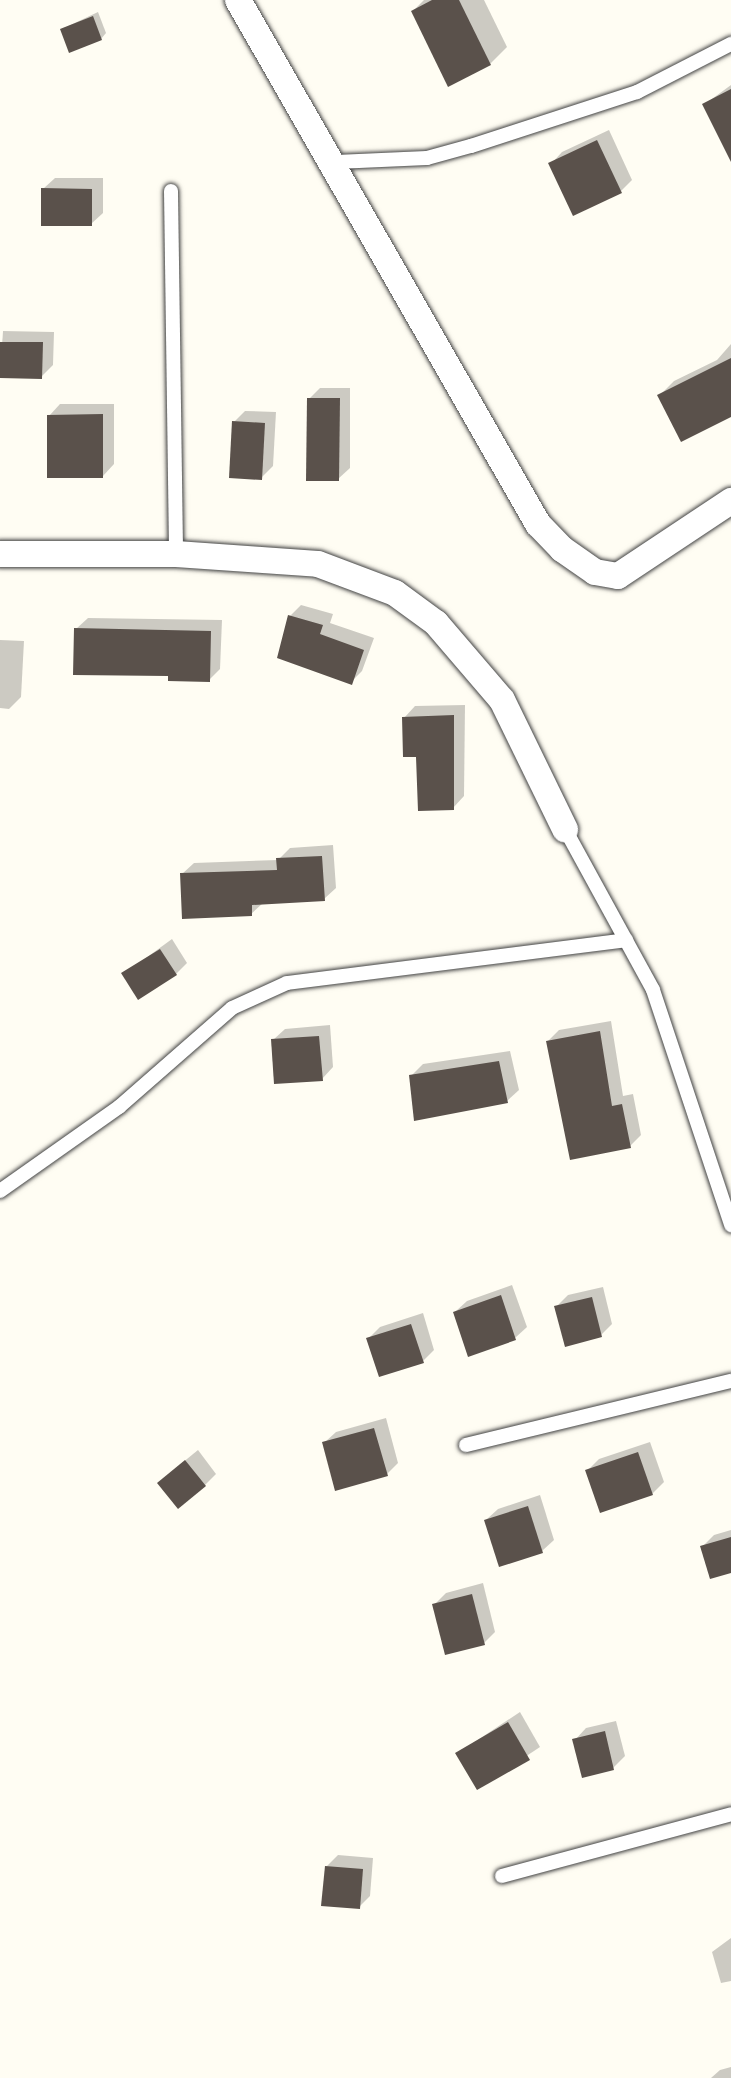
<!DOCTYPE html>
<style>
body{margin:0}
#map{position:relative;width:731px;height:2078px;overflow:hidden;background:#fffdf3;font-family:"Roboto Serif",serif}
div>[style]{position:absolute}
[style*='--x']{left:calc(var(--x)*1px);top:calc(var(--y)*1px);width:calc(var(--w)*1px);rotate:calc(var(--a)*1deg)}
.shadow>*{inset:0;background:#0003}
.building>*{inset:0;background:#5a514b}
.roads{filter:drop-shadow(0 0 2px #434343) drop-shadow(0 0 2px #434343)}
.service>*{height:14px;margin:-7px;padding:0 7px;transform-origin:7px;border-radius:7px;background:#fff}
.minor>*{height:26px;margin:-13px;padding:0 13px;transform-origin:13px;border-radius:13px;background:#fff}
span{translate:-50% -50%;white-space:nowrap;text-align:center;line-height:1.15;-webkit-text-stroke:8px #fff;paint-order:stroke}
</style>
<div id="map">
<div class="shadow">
<div style="clip-path:polygon(424px 0,484px 0,507px 47px,490px 64px,413px 11px)"></div>
<div style="clip-path:polygon(98px 12px,106px 33px,101px 39px,62px 29px)"></div>
<div style="clip-path:polygon(731px 85px,731px 140px,705px 104px)"></div>
<div style="clip-path:polygon(609px 130px,632px 180px,621px 191px,551px 164px,562px 152px)"></div>
<div style="clip-path:polygon(55px 178px,103px 178px,103px 213px,91px 224px,43px 189px)"></div>
<div style="clip-path:polygon(3px 331px,54px 332px,53px 365px,41px 377px,0 376px)"></div>
<div style="clip-path:polygon(731px 344px,731px 415px,660px 395px,674px 381px,717px 360px)"></div>
<div style="clip-path:polygon(320px 388px,350px 388px,350px 468px,338px 479px,309px 399px)"></div>
<div style="clip-path:polygon(60px 404px,114px 404px,114px 464px,103px 476px,49px 416px)"></div>
<div style="clip-path:polygon(245px 411px,276px 412px,273px 466px,261px 478px,234px 422px)"></div>
<div style="clip-path:polygon(301px 605px,333px 614px,330px 623px,374px 638px,362px 671px,351px 682px,290px 616px)"></div>
<div style="clip-path:polygon(88px 618px,222px 620px,220px 669px,209px 680px,170px 674px,76px 629px)"></div>
<div style="clip-path:polygon(0 640px,24px 641px,21px 697px,9px 709px,0 708px)"></div>
<div style="clip-path:polygon(465px 705px,464px 796px,453px 808px,418px 755px,404px 718px,415px 706px)"></div>
<div style="clip-path:polygon(333px 845px,336px 888px,324px 899px,263px 903px,251px 914px,182px 874px,194px 863px,278px 860px,290px 848px)"></div>
<div style="clip-path:polygon(172px 939px,187px 963px,176px 974px,124px 974px)"></div>
<div style="clip-path:polygon(611px 1021px,623px 1096px,633px 1094px,641px 1135px,630px 1146px,548px 1041px,559px 1030px)"></div>
<div style="clip-path:polygon(330px 1025px,333px 1067px,322px 1079px,273px 1040px,285px 1029px)"></div>
<div style="clip-path:polygon(510px 1051px,519px 1090px,507px 1101px,412px 1075px,423px 1064px)"></div>
<div style="clip-path:polygon(512px 1285px,527px 1327px,515px 1338px,455px 1312px,467px 1301px)"></div>
<div style="clip-path:polygon(603px 1287px,612px 1324px,601px 1335px,556px 1307px,568px 1295px)"></div>
<div style="clip-path:polygon(423px 1313px,434px 1350px,423px 1361px,369px 1338px,380px 1327px)"></div>
<div style="clip-path:polygon(386px 1418px,398px 1463px,387px 1474px,324px 1443px,336px 1432px)"></div>
<div style="clip-path:polygon(650px 1442px,664px 1482px,652px 1494px,587px 1471px,599px 1459px)"></div>
<div style="clip-path:polygon(198px 1450px,216px 1474px,205px 1485px,171px 1472px)"></div>
<div style="clip-path:polygon(540px 1495px,554px 1540px,542px 1551px,486px 1520px,498px 1509px)"></div>
<div style="clip-path:polygon(731px 1530px,731px 1571px,703px 1546px,714px 1535px)"></div>
<div style="clip-path:polygon(483px 1583px,495px 1632px,484px 1643px,435px 1604px,446px 1593px)"></div>
<div style="clip-path:polygon(520px 1712px,540px 1747px,478px 1788px,458px 1753px)"></div>
<div style="clip-path:polygon(616px 1721px,625px 1756px,613px 1768px,575px 1740px,586px 1728px)"></div>
<div style="clip-path:polygon(338px 1855px,373px 1858px,370px 1896px,359px 1907px,326px 1867px)"></div>
<div style="clip-path:polygon(731px 1938px,731px 1981px,721px 1983px,712px 1952px)"></div>
<div style="clip-path:polygon(731px 2067px,731px 2078px,711px 2078px,720px 2070px)"></div>
</div>
<div class="building">
<div style="clip-path:polygon(432px 0,459px 0,491px 65px,448px 87px,411px 11px)"></div>
<div style="clip-path:polygon(93px 16px,102px 40px,69px 53px,60px 29px)"></div>
<div style="clip-path:polygon(731px 89px,731px 162px,702px 104px)"></div>
<div style="clip-path:polygon(597px 140px,622px 193px,573px 216px,548px 163px)"></div>
<div style="clip-path:polygon(41px 188px,92px 189px,92px 226px,41px 226px)"></div>
<div style="clip-path:polygon(0 342px,43px 342px,42px 379px,0 378px)"></div>
<div style="clip-path:polygon(731px 358px,731px 417px,681px 442px,657px 395px)"></div>
<div style="clip-path:polygon(307px 398px,340px 398px,339px 481px,306px 481px)"></div>
<div style="clip-path:polygon(103px 414px,103px 478px,47px 478px,47px 415px)"></div>
<div style="clip-path:polygon(232px 421px,265px 423px,262px 480px,229px 478px)"></div>
<div style="clip-path:polygon(288px 615px,323px 625px,320px 634px,364px 650px,352px 685px,277px 658px)"></div>
<div style="clip-path:polygon(74px 628px,211px 631px,210px 682px,168px 681px,168px 676px,73px 675px)"></div>
<div style="clip-path:polygon(454px 715px,454px 810px,418px 811px,416px 757px,403px 757px,402px 717px)"></div>
<div style="clip-path:polygon(322px 856px,325px 901px,252px 905px,252px 916px,182px 919px,180px 873px,277px 870px,276px 858px)"></div>
<div style="clip-path:polygon(160px 949px,177px 975px,138px 1000px,121px 973px)"></div>
<div style="clip-path:polygon(600px 1031px,612px 1106px,622px 1104px,631px 1148px,570px 1160px,546px 1041px)"></div>
<div style="clip-path:polygon(319px 1036px,323px 1081px,274px 1084px,271px 1039px)"></div>
<div style="clip-path:polygon(499px 1061px,508px 1103px,414px 1121px,409px 1075px)"></div>
<div style="clip-path:polygon(501px 1295px,516px 1340px,468px 1357px,453px 1312px)"></div>
<div style="clip-path:polygon(592px 1297px,602px 1337px,565px 1347px,554px 1306px)"></div>
<div style="clip-path:polygon(411px 1324px,424px 1363px,379px 1377px,366px 1338px)"></div>
<div style="clip-path:polygon(374px 1428px,388px 1476px,335px 1491px,322px 1442px)"></div>
<div style="clip-path:polygon(638px 1452px,653px 1495px,600px 1513px,585px 1470px)"></div>
<div style="clip-path:polygon(185px 1460px,206px 1486px,178px 1509px,157px 1483px)"></div>
<div style="clip-path:polygon(528px 1506px,543px 1553px,499px 1567px,484px 1520px)"></div>
<div style="clip-path:polygon(731px 1537px,731px 1573px,710px 1579px,700px 1546px)"></div>
<div style="clip-path:polygon(472px 1594px,485px 1645px,445px 1655px,432px 1604px)"></div>
<div style="clip-path:polygon(508px 1722px,530px 1760px,477px 1790px,455px 1753px)"></div>
<div style="clip-path:polygon(605px 1731px,614px 1770px,582px 1778px,572px 1739px)"></div>
<div style="clip-path:polygon(325px 1866px,363px 1869px,360px 1909px,321px 1906px)"></div>
</div>
<div class="roads">
<div class="service">
<div style="--x:336;--y:162;--w:91;--a:-2.5"></div>
<div style="--x:427;--y:158;--w:46;--a:-15.3"></div>
<div style="--x:471;--y:146;--w:175;--a:-18"></div>
<div style="--x:637;--y:92;--w:106;--a:-27.1"></div>
<div style="--x:171;--y:191;--w:363;--a:89.2"></div>
<div style="--x:565;--y:829;--w:183;--a:61.3"></div>
<div style="--x:653;--y:990;--w:248;--a:71.6"></div>
<div style="--x:0;--y:1191;--w:146;--a:-35.2"></div>
<div style="--x:119;--y:1107;--w:150;--a:-41.2"></div>
<div style="--x:232;--y:1008;--w:60;--a:-24.4"></div>
<div style="--x:287;--y:983;--w:342;--a:-7.2"></div>
<div style="--x:466;--y:1445;--w:273;--a:-13.6"></div>
<div style="--x:502;--y:1876;--w:237;--a:-15.1"></div>
</div>
<div class="minor">
<div style="--x:238;--y:0;--w:604;--a:60.21"></div>
<div style="--x:538;--y:524;--w:35;--a:46"></div>
<div style="--x:562;--y:549;--w:40;--a:34.9"></div>
<div style="--x:595;--y:572;--w:23;--a:10"></div>
<div style="--x:618;--y:576;--w:136;--a:-33.6"></div>
<div style="--x:0;--y:554;--w:176;--a:0"></div>
<div style="--x:176;--y:554;--w:142;--a:4"></div>
<div style="--x:318;--y:564;--w:82;--a:20.6"></div>
<div style="--x:395;--y:593;--w:51;--a:36.2"></div>
<div style="--x:436;--y:623;--w:101;--a:49.4"></div>
<div style="--x:502;--y:700;--w:144;--a:64"></div>
</div>
</div>
</div>
